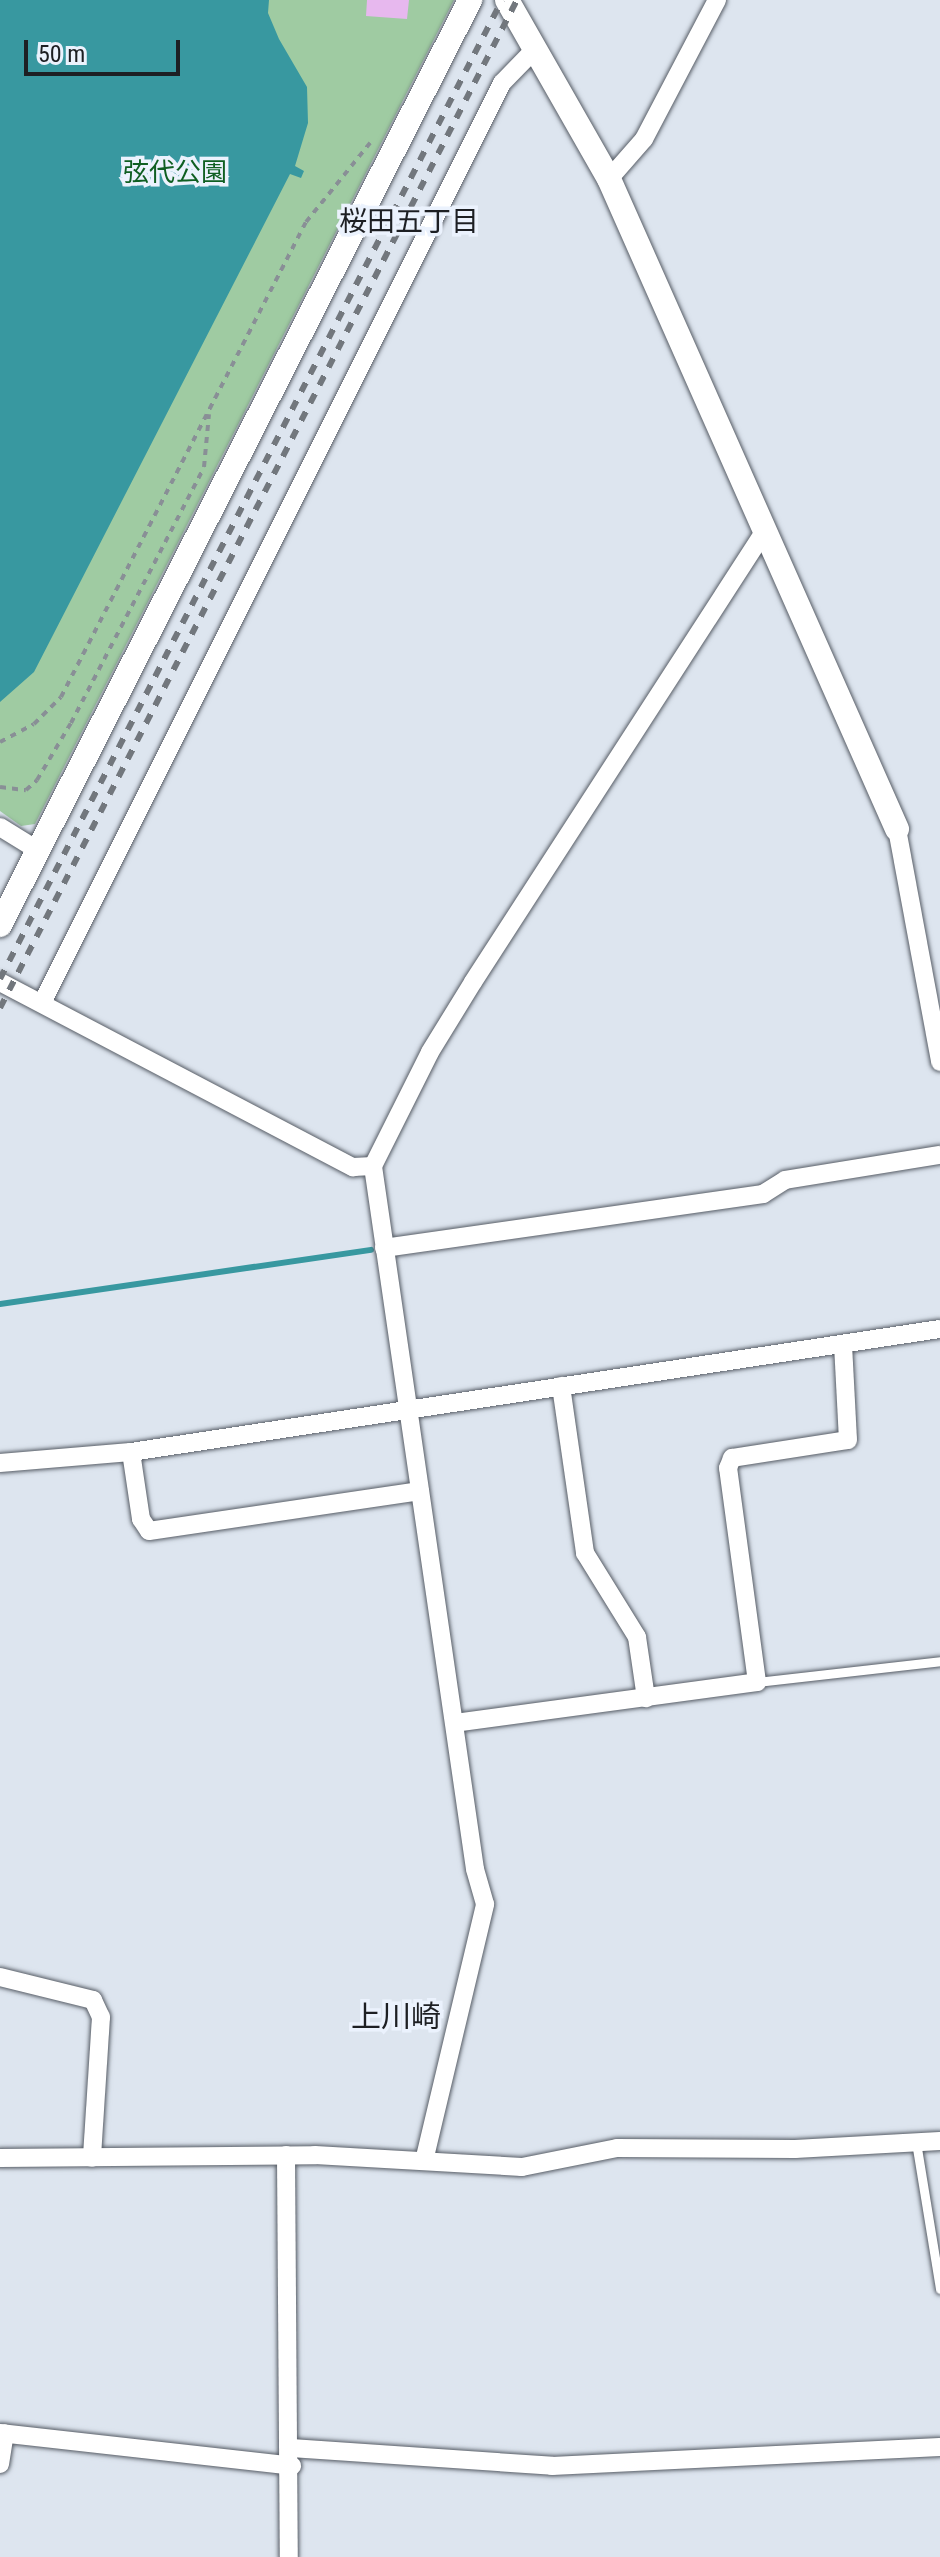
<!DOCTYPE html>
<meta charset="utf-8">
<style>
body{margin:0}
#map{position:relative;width:940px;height:2557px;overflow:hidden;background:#dde5ef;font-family:"Roboto Condensed","Noto Sans JP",sans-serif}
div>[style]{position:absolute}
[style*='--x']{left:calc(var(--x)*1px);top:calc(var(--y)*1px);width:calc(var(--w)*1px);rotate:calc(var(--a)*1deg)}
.green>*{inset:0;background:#9fcba2}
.water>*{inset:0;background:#3898a0}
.stream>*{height:6px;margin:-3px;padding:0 3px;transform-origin:3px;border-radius:3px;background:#3898a0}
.building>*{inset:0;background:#e7b8ee}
.path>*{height:4px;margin-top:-2px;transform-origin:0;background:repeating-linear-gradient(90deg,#898f96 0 6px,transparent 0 12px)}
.roads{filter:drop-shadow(0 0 2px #575d66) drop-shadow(0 0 2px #575d66)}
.lane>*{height:9px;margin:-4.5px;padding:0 4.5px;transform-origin:4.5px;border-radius:4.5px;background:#fff}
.street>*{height:18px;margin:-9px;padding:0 9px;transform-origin:9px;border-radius:9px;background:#fff}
.secondary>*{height:24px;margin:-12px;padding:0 12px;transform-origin:12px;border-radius:12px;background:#fff}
.rail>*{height:6px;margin-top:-3px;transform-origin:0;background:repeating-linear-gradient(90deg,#72777d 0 10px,transparent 0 20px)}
span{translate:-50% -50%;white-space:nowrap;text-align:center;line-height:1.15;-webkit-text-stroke:7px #ebf2fd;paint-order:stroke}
.park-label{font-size:26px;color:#0f5f22}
.neighbourhood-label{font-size:28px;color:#1d1f23}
.quarter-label{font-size:30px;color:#1d1f23}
.scale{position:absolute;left:24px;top:40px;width:156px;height:36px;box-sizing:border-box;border:4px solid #1d1f23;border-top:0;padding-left:10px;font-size:24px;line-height:28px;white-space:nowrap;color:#1d1f23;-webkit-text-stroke:6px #ebf2fd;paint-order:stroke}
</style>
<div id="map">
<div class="green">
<div style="clip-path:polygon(0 0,454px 0,35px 824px,21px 826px,0 811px)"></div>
</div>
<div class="water">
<div style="clip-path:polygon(0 0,269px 0,268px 13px,279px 39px,307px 87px,308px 123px,295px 166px,304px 171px,301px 178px,290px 174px,34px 672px,0 702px)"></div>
</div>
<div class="stream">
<div style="--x:0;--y:1304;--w:375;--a:-8.3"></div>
</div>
<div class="building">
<div style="clip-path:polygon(367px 0,409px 0,407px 19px,366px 16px)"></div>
</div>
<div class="path">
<div style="--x:0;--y:742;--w:38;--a:-28"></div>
<div style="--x:34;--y:724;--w:38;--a:-45"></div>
<div style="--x:61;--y:697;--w:534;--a:-62.72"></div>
<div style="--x:306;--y:222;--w:102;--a:-51"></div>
<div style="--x:0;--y:787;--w:26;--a:7"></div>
<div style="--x:26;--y:790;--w:15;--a:-42"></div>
<div style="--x:37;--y:780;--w:66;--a:-59.2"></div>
<div style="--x:71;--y:723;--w:288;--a:-62.5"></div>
<div style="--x:204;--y:467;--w:53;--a:-84.6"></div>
</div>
<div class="roads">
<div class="lane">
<div style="--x:757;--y:1682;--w:184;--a:-6.5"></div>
<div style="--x:916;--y:2142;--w:149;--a:80.7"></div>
</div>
<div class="street">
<div style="--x:609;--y:179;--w:53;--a:-48.8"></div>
<div style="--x:644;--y:139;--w:157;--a:-62.3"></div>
<div style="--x:0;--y:827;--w:46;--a:31.6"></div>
<div style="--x:897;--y:829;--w:237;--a:79.5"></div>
<div style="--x:0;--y:982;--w:399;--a:27.7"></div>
<div style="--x:353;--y:1167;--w:20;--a:-3"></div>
<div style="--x:42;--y:1003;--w:1029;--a:-63.43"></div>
<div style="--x:502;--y:83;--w:49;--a:-45.8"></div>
<div style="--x:384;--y:1248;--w:383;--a:-8.1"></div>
<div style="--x:763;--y:1194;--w:26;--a:-32"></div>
<div style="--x:785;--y:1180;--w:157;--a:-9.2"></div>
<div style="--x:561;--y:1386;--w:169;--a:81.8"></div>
<div style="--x:585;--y:1553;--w:99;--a:58.2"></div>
<div style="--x:637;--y:1637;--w:62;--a:81.6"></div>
<div style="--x:131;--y:1452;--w:68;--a:81.5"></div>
<div style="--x:141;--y:1519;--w:14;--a:56"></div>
<div style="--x:149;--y:1531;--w:274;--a:-8.4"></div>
<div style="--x:0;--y:1463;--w:131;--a:-4.8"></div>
<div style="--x:131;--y:1452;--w:818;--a:-8.65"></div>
<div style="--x:455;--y:1723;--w:305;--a:-7.7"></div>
<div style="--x:757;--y:1682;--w:216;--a:-97.7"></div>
<div style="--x:728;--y:1468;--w:11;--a:-68"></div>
<div style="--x:732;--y:1458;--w:117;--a:-8.8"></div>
<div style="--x:848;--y:1440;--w:95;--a:-93"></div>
<div style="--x:0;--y:1977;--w:96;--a:13.9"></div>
<div style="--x:93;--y:2000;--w:19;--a:65"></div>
<div style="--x:101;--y:2017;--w:141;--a:93.7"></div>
<div style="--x:286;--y:2155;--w:402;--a:89.6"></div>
<div style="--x:0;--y:2158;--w:315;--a:-0.5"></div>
<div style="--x:315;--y:2155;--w:207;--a:3.3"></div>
<div style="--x:522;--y:2167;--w:97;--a:-11.3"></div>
<div style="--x:617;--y:2148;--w:178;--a:0.3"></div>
<div style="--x:795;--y:2149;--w:145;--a:-3.2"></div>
<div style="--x:424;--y:2161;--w:264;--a:-76.6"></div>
<div style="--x:485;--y:1904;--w:36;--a:-106"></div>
<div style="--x:475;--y:1869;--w:710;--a:-98.26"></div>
<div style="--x:373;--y:1166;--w:127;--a:-63.4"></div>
<div style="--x:430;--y:1052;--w:82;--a:-58.4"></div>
<div style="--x:473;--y:982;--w:536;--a:-57.11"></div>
<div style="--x:0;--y:2433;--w:294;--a:6.4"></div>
<div style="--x:291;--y:2448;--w:262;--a:3.9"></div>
<div style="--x:552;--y:2466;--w:388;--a:-2.8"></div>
<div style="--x:0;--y:2464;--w:31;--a:-81"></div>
</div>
<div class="secondary">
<div style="--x:507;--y:0;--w:206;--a:60.3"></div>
<div style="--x:609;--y:179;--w:711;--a:66.1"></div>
<div style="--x:0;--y:925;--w:1038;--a:-63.06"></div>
</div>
</div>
<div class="rail">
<div style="--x:0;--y:979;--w:1100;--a:-62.85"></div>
<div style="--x:0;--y:1008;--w:1133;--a:-62.85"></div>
</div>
<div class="park-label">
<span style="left:175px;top:173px">弦代公園</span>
</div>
<div class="neighbourhood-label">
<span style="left:409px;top:222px">桜田五丁目</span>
</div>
<div class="quarter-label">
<span style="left:396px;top:2017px">上川崎</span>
</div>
<div class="scale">50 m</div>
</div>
